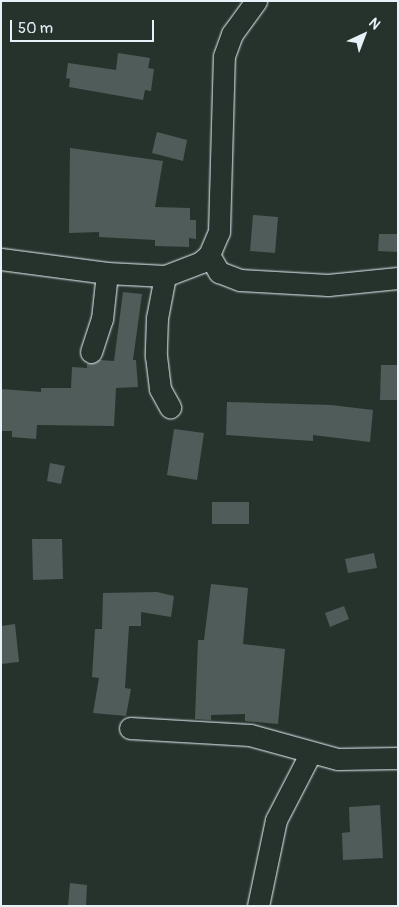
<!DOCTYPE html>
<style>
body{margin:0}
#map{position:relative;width:399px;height:907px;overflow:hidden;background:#26332d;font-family:Pangolin,sans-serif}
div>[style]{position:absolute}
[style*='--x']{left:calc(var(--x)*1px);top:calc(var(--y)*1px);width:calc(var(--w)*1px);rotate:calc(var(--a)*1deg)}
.building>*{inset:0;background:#505c59}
.roads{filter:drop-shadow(0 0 1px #e8f1f8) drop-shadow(0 0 1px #e8f1f8)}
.street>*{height:21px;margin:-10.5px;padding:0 10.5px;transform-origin:10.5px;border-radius:10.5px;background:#26332d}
span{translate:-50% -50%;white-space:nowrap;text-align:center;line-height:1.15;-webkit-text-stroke:4px #26332d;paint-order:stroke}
.frame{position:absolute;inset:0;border:2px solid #e8f1f8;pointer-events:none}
.north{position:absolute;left:339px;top:10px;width:50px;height:50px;-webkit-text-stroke:4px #26332d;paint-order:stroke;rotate:43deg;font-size:14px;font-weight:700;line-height:20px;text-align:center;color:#e8f1f8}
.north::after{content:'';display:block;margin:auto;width:18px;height:22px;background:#e8f1f8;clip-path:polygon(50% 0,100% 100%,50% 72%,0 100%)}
.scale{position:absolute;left:10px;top:20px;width:144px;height:22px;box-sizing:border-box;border:2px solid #e8f1f8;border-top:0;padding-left:6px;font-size:15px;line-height:18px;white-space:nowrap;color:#e8f1f8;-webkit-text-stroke:4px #26332d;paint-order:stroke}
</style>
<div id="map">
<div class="building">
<div style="clip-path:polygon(118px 53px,150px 58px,148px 68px,154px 69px,151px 91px,145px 90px,143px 100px,69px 87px,70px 79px,66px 78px,68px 63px,116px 70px)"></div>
<div style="clip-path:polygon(157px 132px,187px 140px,183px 161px,152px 153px)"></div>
<div style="clip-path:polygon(70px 148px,163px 161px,155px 207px,190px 208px,190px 220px,196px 220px,196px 239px,189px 238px,189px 247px,155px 246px,155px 240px,99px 237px,99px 232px,69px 233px)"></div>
<div style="clip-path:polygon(253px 215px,278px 217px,275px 253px,250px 251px)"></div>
<div style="clip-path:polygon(379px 234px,398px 234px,398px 252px,378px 251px)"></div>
<div style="clip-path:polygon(123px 292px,142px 294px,133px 360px,136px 360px,138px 387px,116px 388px,114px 426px,37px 425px,36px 439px,12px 437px,12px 431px,1px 431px,1px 389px,41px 392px,41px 388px,71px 388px,72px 367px,87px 368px,87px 364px,100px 360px,114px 361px)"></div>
<div style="clip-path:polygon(381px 365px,398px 365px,398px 400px,380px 400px)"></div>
<div style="clip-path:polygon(227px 402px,331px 405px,373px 410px,370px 442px,313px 435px,313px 441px,226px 435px)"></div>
<div style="clip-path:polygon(174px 429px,204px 433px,197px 480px,167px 475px)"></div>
<div style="clip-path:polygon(50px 463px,65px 466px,61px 484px,47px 481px)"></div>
<div style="clip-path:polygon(212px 502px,249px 502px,249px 524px,212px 524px)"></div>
<div style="clip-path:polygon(32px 539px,62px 539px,63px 579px,33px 580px)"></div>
<div style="clip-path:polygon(374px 553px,377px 568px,348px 573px,345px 559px)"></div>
<div style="clip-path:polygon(211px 584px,248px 588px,243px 644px,285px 649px,278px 724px,245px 721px,245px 714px,211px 715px,211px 720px,195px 719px,198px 640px,204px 640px)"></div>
<div style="clip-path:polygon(157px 592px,174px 596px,171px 617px,141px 612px,141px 626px,129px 626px,125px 688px,131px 689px,126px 716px,93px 713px,99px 678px,92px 677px,95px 629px,102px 629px,103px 593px)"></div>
<div style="clip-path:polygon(344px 606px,349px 619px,330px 627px,325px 613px)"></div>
<div style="clip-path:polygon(15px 624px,19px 662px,1px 664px,1px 626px)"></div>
<div style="clip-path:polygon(380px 805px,383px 858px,343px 860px,342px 833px,350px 832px,349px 807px)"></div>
<div style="clip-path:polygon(70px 883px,87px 885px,86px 906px,68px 906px)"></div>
</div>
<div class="roads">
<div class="street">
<div style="--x:209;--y:255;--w:20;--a:60"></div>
<div style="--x:219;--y:272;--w:22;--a:21"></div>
<div style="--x:240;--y:280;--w:88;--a:3.3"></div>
<div style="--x:328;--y:285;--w:70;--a:-5.7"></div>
<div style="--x:1;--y:259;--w:107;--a:7.5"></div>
<div style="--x:107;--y:273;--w:58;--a:3"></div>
<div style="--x:165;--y:276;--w:39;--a:-21"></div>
<div style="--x:201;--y:262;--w:11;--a:-41"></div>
<div style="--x:209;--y:255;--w:25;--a:-67"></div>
<div style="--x:219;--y:232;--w:176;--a:-88.4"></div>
<div style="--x:224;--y:56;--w:23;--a:-70"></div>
<div style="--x:232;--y:34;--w:41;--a:-54"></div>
<div style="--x:165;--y:276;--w:43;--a:100.8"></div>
<div style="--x:157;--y:318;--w:38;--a:92"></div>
<div style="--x:156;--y:356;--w:33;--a:83"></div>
<div style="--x:160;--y:389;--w:21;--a:61"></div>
<div style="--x:91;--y:352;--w:35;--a:-72"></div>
<div style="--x:102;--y:319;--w:46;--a:-83.8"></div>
<div style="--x:130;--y:728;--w:120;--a:3.3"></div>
<div style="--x:250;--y:735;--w:91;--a:15.3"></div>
<div style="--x:338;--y:759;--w:60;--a:-1"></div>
<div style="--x:258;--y:906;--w:88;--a:-78.2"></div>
<div style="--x:276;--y:820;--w:74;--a:-62.7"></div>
</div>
</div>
<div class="frame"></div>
<div class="north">N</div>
<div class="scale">50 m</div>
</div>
